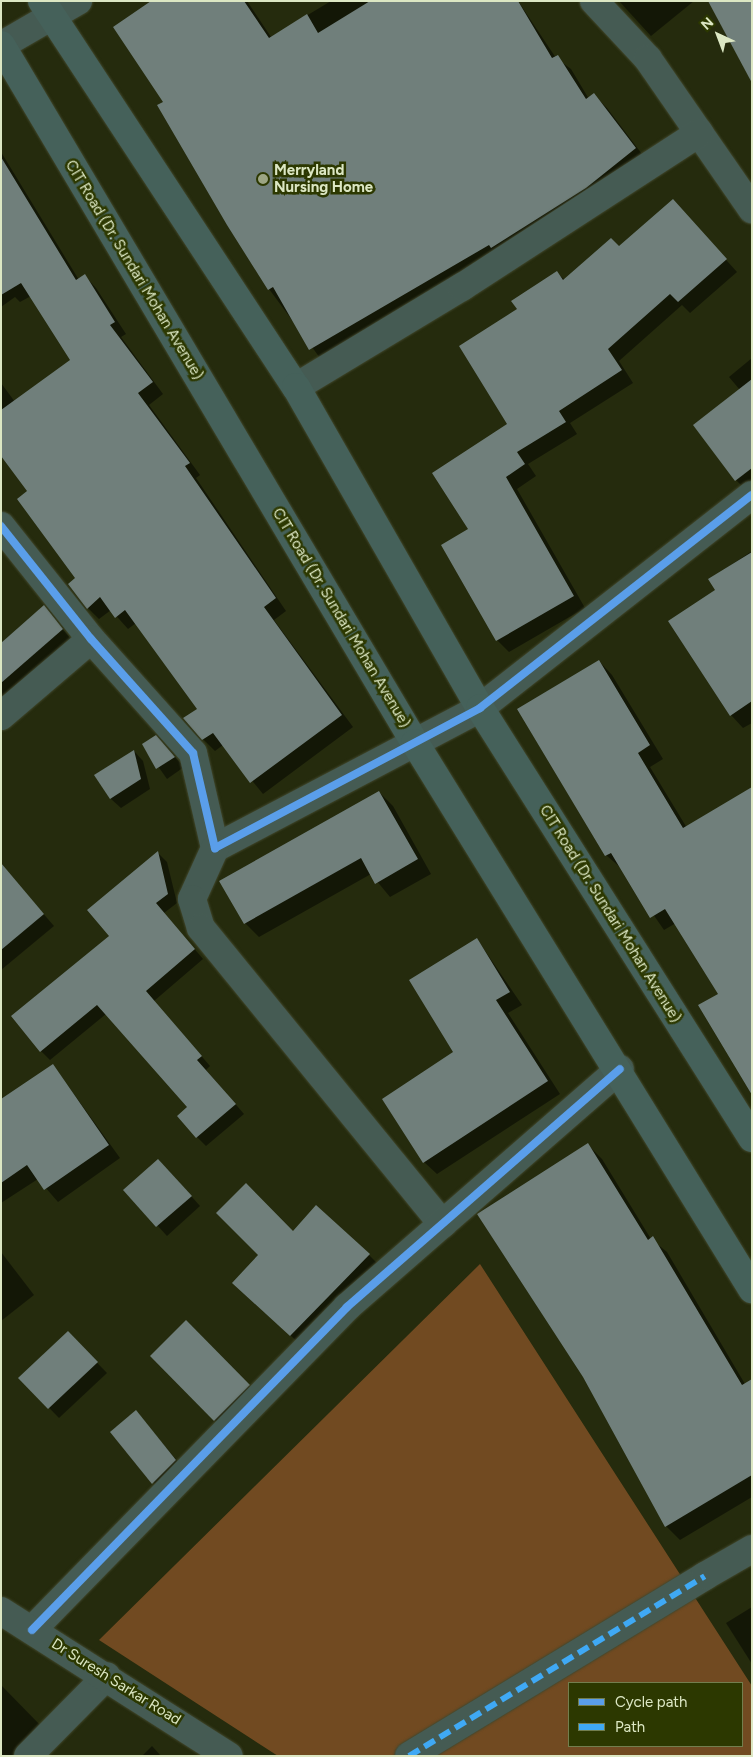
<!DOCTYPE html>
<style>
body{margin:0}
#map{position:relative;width:753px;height:1757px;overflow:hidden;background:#252b0d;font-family:Figtree,sans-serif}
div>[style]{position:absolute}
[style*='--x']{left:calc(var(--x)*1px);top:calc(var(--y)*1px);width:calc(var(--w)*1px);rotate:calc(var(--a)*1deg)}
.green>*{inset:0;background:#714a21}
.shadow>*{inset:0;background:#0007}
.building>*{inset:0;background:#707f7b}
.roads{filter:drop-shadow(0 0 1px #41472d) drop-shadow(0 0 1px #41472d)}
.pedestrian>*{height:28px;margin:-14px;padding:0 14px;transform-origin:14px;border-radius:14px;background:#455b53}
.minor>*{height:28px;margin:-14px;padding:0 14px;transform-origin:14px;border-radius:14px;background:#455b53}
.tertiary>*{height:28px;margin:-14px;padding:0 14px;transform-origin:14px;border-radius:14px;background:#455b53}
.secondary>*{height:28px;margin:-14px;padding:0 14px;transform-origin:14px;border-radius:14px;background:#45615a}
.quiet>*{height:6px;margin-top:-3px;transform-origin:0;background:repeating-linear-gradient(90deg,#3fa9f5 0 12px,transparent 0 18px)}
.cycleway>*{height:8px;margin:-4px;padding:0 4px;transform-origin:4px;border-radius:4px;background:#5a9eea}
.dots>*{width:14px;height:14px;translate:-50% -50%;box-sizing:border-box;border:2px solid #2c3800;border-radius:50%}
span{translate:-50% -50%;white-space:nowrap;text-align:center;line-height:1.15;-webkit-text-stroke:5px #2c3800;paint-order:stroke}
.poi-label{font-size:15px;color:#dce7c3;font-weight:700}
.left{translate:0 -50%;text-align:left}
.street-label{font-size:15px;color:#dce7c3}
.frame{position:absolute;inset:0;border:2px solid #dce7c3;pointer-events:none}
.legend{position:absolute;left:568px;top:1682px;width:175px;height:65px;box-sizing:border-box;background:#2c3800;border:1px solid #727e4e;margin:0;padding:6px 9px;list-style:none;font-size:15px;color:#dce7c3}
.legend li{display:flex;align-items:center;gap:10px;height:25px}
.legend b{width:25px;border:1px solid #727e4e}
.north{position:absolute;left:693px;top:10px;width:50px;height:50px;-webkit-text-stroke:4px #2c3800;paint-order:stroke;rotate:317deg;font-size:14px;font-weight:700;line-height:20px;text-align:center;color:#dce7c3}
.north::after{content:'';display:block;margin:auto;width:18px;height:22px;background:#dce7c3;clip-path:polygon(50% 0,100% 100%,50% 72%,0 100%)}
</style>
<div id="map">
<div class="green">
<div style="clip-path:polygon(evenodd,480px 1264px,752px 1686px,752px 1756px,278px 1756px,99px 1640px,480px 1264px,569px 1683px,742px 1683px,742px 1746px,569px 1746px,569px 1683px)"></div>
</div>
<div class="shadow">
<div style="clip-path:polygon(153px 1px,247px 1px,271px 37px,331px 1px,518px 1px,556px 58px,571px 69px,589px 99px,594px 95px,607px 108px,648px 162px,323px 362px,269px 289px,165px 102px)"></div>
<div style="clip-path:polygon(619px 1px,694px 1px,651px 36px)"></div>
<div style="clip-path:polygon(1px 152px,79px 280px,85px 276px,96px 288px,126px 334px,121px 337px,163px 394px,149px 405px,200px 475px,196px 478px,286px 611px,274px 620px,353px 727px,263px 794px,223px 745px,215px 751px,203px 739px,199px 709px,136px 623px,128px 629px,111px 610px,99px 619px,88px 608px,77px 578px,29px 491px,1px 454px,1px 383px,15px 402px,71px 360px,31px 296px,20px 302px,15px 297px,1px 307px)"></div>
<div style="clip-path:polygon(673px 201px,737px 272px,690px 313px,682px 305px,619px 361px,633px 383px,570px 423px,577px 434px,528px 464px,536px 476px,517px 489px,585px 608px,509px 652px,497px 640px,470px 530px,509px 425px,518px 310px,557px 273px,565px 280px,619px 248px)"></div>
<div style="clip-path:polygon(752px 358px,752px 485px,746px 490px,736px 480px,740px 390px,729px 377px)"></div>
<div style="clip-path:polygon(752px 551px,752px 723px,743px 728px,731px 715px,717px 591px,710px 579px)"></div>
<div style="clip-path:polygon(44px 607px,72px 640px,1px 702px,1px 645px)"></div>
<div style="clip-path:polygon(599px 661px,612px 675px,663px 759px,650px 767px,687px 828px,719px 994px,676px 923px,664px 930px,621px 868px,606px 855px)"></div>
<div style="clip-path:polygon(143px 745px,166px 747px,184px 767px,167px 779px)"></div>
<div style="clip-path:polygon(134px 751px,143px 761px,150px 789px,121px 808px,111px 799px)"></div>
<div style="clip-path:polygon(379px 792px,393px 806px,431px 874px,390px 897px,371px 874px,259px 937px,245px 923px)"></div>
<div style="clip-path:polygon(158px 853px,167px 862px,177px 903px,164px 913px,203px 959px,154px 1001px,210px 1066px,206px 1070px,244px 1114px,206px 1146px,197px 1137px,188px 1107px,106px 1014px,50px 1060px,41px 1051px)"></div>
<div style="clip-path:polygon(1px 865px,54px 926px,1px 970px)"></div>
<div style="clip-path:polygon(477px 939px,522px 1005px,508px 1013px,560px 1094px,437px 1174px,424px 1162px,454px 1053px)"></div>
<div style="clip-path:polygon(53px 1065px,120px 1158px,58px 1202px,38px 1179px,1px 1203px,1px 1101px)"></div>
<div style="clip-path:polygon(588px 1145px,602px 1159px,651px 1239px,667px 1252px,745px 1384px,752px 1387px,752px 1497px,680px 1540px,666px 1526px)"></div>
<div style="clip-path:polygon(168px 1170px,200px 1206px,167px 1236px,125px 1190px)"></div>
<div style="clip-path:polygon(293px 1232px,369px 1255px,378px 1264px,300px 1344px,243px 1293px,259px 1255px)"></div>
<div style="clip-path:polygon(1px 1252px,34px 1295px,1px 1321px)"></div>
<div style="clip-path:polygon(186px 1322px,258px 1395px,225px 1430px,151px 1356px)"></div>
<div style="clip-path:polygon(68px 1333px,107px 1373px,59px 1418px,20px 1378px)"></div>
<div style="clip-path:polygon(136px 1412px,185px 1470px,163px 1493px,111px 1432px)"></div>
<div style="clip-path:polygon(752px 1607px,752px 1664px,726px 1623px)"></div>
<div style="clip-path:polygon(1px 1685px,42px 1727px,12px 1756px,1px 1756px)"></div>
<div style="clip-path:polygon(152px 1746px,161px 1756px,142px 1756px)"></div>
</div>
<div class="building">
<div style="clip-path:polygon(151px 1px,244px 1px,269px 38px,307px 14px,318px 33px,370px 1px,518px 1px,552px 58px,558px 55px,586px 99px,594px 93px,636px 148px,586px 188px,491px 248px,489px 245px,309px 350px,273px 287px,268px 290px,227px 225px,157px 105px,163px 102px,113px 27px)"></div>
<div style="clip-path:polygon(708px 1px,752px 1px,752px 83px)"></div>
<div style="clip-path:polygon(1px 157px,76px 280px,85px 274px,115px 322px,110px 325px,153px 382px,138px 393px,190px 463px,185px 466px,276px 598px,264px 607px,342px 715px,250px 783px,213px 733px,202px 740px,183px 718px,197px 709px,125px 610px,115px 618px,100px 597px,87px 609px,68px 584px,75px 578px,17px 499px,27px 491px,1px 456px,1px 410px,70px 360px,21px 283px,1px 295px)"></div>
<div style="clip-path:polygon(673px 199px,727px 259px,678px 302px,670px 294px,608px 349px,622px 370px,559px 411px,566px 422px,517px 452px,525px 464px,506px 477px,574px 596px,496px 641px,441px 545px,468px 529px,432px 473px,507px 424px,459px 346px,517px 309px,511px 301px,557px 271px,563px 280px,611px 238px,619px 246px)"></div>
<div style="clip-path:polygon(752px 379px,752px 468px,735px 481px,693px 425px)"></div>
<div style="clip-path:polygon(752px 552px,752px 701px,730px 716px,668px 621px,715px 590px,708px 579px)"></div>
<div style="clip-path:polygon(44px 605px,63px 629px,1px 683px,1px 643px)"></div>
<div style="clip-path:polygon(599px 660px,650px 745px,638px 753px,683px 828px,752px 787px,752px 1095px,698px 1005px,718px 994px,665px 909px,650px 918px,611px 853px,605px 856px,517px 709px)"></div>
<div style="clip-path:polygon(156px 735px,175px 757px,156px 769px,142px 744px)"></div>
<div style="clip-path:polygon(134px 750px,141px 779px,110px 799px,94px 775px)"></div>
<div style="clip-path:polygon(379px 791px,418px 859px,375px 884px,361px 858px,244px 924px,219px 881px)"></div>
<div style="clip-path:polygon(158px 851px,168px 894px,156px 903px,195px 949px,146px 991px,202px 1056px,197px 1060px,236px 1104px,196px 1138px,177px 1116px,187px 1107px,97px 1005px,40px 1052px,11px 1016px,109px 936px,87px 910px)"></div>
<div style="clip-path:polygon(1px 863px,44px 914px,1px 950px)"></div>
<div style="clip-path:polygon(477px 938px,510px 992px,496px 1000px,548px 1081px,423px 1163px,382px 1099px,453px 1052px,409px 980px)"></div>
<div style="clip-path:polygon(53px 1064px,109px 1145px,44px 1190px,27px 1165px,1px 1183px,1px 1099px)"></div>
<div style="clip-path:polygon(588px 1143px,648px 1240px,653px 1236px,742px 1385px,752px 1379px,752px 1475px,665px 1527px,583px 1377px,477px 1214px)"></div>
<div style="clip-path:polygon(158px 1159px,192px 1196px,156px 1227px,123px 1190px)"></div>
<div style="clip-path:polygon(246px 1183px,293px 1231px,316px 1205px,370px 1254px,290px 1336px,232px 1283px,258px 1255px,216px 1213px)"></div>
<div style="clip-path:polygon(186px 1320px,250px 1385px,214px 1421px,150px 1356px)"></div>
<div style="clip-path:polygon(68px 1331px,98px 1362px,48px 1409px,18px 1378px)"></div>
<div style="clip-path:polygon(136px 1410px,176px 1460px,152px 1484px,110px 1432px)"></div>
</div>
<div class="roads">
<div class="pedestrian">
<div style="--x:409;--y:1756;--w:346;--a:-31.3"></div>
</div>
<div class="minor">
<div style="--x:594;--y:1;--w:79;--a:47"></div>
<div style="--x:648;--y:59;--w:183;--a:55.3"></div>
<div style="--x:296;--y:387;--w:194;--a:-31.1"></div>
<div style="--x:462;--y:287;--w:283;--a:-33"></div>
<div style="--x:1;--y:526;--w:144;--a:51.5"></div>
<div style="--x:91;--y:639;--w:153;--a:48.2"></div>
<div style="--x:193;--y:753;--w:98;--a:77"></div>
<div style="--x:215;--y:848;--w:300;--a:-27.8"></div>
<div style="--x:480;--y:708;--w:345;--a:-38.1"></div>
<div style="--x:1;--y:716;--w:118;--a:-40.5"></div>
<div style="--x:215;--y:848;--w:56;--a:114.3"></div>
<div style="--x:192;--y:899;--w:30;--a:73"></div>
<div style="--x:201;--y:928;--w:382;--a:50.8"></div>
<div style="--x:705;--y:1576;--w:54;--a:-29.9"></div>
<div style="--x:32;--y:1630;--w:451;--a:-45.7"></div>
<div style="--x:347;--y:1307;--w:362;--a:-41.1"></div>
<div style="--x:28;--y:1756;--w:112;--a:-45.4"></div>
</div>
<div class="tertiary">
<div style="--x:2;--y:45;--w:88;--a:-30.1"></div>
<div style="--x:1;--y:1611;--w:270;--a:32.5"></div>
</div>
<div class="secondary">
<div style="--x:42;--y:1;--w:462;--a:56.7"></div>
<div style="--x:296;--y:387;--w:370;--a:60.2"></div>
<div style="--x:480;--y:708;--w:509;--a:57.68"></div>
<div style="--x:1;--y:45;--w:812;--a:59.33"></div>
<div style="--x:415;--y:743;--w:642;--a:58.32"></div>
</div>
</div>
<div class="quiet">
<div style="--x:409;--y:1756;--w:346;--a:-31.3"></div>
</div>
<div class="cycleway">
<div style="--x:1;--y:526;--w:144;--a:51.5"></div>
<div style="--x:91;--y:639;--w:153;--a:48.2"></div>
<div style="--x:193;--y:753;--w:98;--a:77"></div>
<div style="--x:215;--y:848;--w:300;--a:-27.8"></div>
<div style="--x:480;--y:708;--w:345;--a:-38.1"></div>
<div style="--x:32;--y:1630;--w:451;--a:-45.7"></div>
<div style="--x:347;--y:1307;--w:362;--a:-41.1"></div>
</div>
<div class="dots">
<div style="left:263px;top:179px;background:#9ca583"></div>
</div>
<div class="poi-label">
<span class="left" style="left:274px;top:179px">Merryland<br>Nursing Home</span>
</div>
<div class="street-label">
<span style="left:134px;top:270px;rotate:59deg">CIT Road (Dr. Sundari Mohan Avenue)</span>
<span style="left:341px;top:618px;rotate:59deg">CIT Road (Dr. Sundari Mohan Avenue)</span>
<span style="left:610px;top:914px;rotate:58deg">CIT Road (Dr. Sundari Mohan Avenue)</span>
<span style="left:116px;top:1682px;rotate:32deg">Dr Suresh Sarkar Road</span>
</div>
<div class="frame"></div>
<ul class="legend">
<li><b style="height:6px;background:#5a9eea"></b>Cycle path</li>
<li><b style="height:6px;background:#3fa9f5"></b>Path</li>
</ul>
<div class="north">N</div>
</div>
